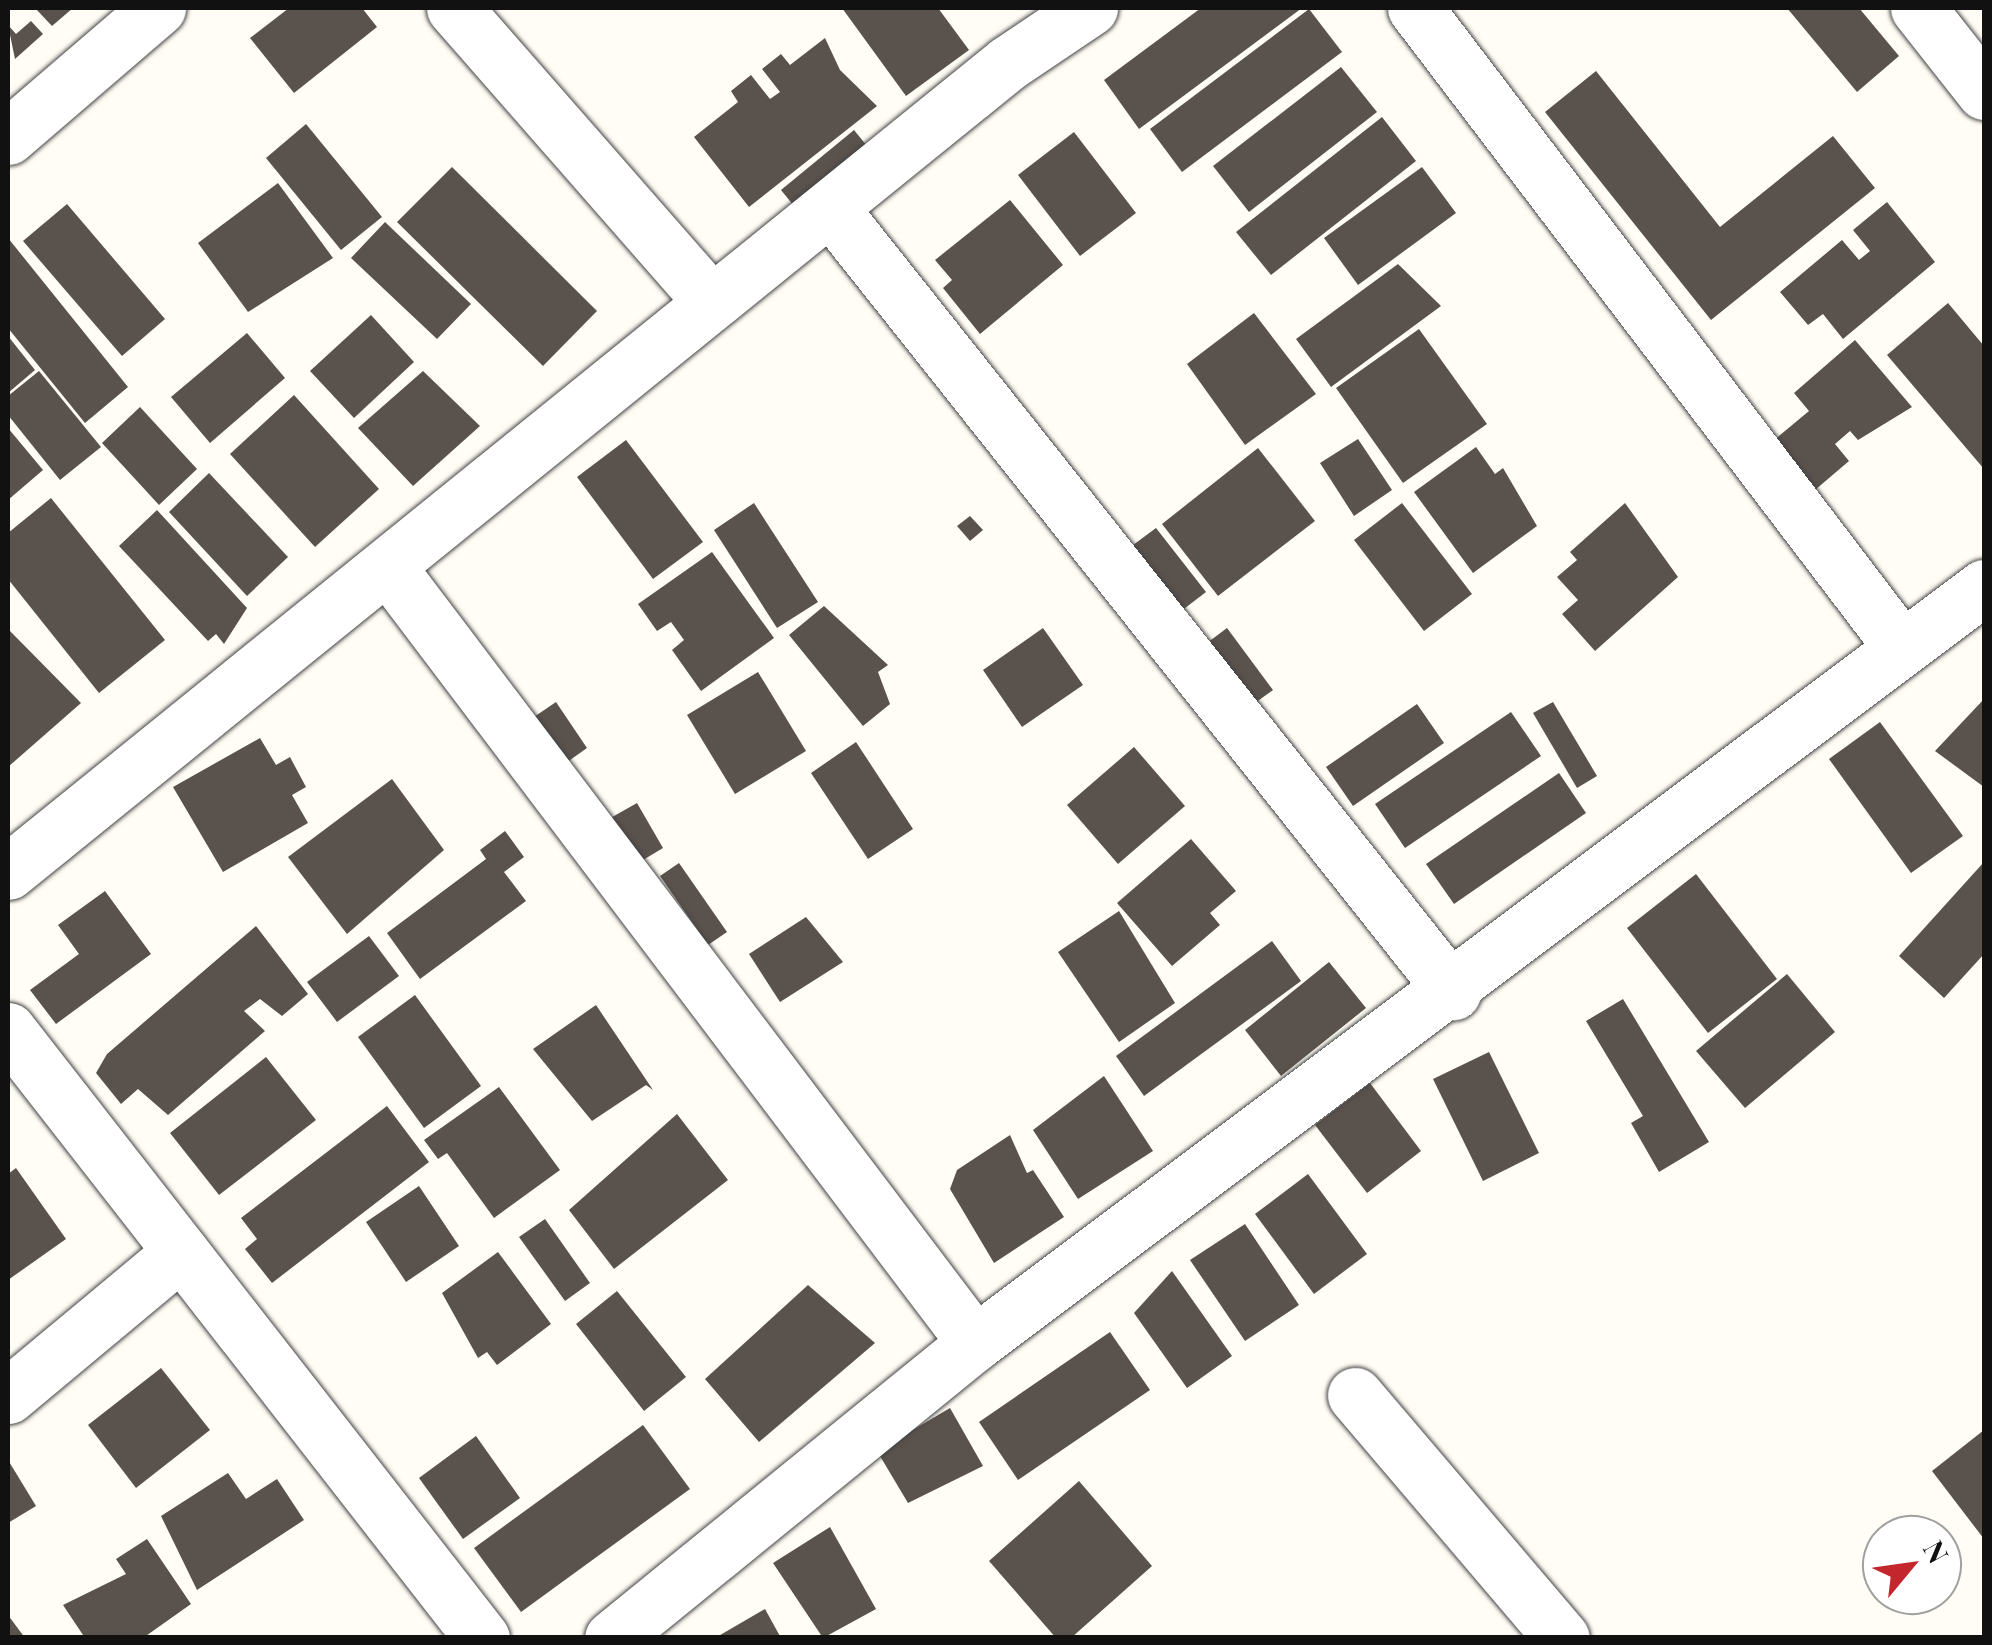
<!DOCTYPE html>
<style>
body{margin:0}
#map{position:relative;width:1992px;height:1645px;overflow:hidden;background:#fffdf5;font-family:"Playfair Display",serif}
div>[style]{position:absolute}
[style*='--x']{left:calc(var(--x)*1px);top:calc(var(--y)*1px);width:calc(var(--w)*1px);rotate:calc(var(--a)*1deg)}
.building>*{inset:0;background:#5a524d}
.roads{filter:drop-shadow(0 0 2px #444) drop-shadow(0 0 2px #444)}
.minor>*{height:55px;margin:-27.5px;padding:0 27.5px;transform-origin:27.5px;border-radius:27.5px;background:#fff}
span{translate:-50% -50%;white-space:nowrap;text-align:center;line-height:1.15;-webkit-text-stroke:10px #fff;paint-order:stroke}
.frame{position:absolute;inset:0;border:10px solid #111;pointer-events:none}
.north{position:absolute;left:1862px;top:1515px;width:100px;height:100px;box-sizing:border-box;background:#fff;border:2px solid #a0a0a0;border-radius:50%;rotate:61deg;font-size:28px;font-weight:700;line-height:40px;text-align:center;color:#111}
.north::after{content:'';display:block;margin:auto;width:35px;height:45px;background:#c4262e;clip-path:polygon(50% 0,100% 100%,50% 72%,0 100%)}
</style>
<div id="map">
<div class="building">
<div style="clip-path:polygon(35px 8px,73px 8px,52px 26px)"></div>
<div style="clip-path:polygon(289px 8px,362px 8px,377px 27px,294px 93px,250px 38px)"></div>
<div style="clip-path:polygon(842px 8px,938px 8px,969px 50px,906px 96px)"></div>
<div style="clip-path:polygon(1201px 8px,1302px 8px,1139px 129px,1104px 80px)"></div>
<div style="clip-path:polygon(1787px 8px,1859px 8px,1899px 56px,1857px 92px)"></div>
<div style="clip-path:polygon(1309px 9px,1342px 52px,1182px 172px,1150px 129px)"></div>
<div style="clip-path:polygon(31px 21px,43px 34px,15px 59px,8px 25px,16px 34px)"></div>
<div style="clip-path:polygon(825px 38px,840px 70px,877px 106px,749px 207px,694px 137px,738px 102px,731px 91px,751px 75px,770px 99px,780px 92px,762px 69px,781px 54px,790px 65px)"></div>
<div style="clip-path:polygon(1341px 67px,1377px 112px,1249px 212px,1213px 166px)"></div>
<div style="clip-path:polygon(1596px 71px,1720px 227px,1833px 136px,1875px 188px,1711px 320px,1545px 112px)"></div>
<div style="clip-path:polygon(1382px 117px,1416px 161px,1271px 275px,1236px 232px)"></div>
<div style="clip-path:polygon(306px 124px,382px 217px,341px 250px,266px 158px)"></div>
<div style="clip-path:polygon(854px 130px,876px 157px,803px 217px,781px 190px)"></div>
<div style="clip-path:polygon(1074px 132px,1136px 213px,1080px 256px,1018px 175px)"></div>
<div style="clip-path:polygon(452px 167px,597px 311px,543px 366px,397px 222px)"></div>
<div style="clip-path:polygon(1422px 167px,1456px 213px,1358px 285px,1324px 238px)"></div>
<div style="clip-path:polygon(278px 183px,333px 258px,248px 312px,198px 243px)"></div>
<div style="clip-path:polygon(1010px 200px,1063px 265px,980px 334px,943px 288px,952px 280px,935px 260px)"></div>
<div style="clip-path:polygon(1887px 202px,1935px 262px,1843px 339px,1823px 314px,1808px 325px,1780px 292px,1842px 240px,1859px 260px,1870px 251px,1853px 230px)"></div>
<div style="clip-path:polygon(67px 204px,165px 319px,122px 356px,23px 241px)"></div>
<div style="clip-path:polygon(385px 222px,471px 304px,437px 339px,351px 258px)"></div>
<div style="clip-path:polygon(8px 238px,128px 387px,85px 423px,8px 328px)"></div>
<div style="clip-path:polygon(1398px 264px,1441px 306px,1331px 387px,1296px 339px)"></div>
<div style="clip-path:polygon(1948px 303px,1984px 346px,1984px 469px,1887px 355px)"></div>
<div style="clip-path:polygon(1254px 313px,1316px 394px,1245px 445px,1187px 364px)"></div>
<div style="clip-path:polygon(371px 315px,414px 362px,354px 418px,310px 371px)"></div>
<div style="clip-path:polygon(1419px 329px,1487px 424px,1403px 483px,1336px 388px)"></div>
<div style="clip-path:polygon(247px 333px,285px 378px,210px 443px,171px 397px)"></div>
<div style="clip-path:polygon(8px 336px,35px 370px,8px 393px)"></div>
<div style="clip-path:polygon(1855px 340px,1912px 407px,1858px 440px,1850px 431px,1835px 444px,1849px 461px,1815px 490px,1773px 441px,1809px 411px,1794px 393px)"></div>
<div style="clip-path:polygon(39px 371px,101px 447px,60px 480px,8px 415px,8px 396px)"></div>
<div style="clip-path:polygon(423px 371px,480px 426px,413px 486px,358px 428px)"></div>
<div style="clip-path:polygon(294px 395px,379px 489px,315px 547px,230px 454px)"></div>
<div style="clip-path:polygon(140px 407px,197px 469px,159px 505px,102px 443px)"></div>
<div style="clip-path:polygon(8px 428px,43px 470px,8px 500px)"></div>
<div style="clip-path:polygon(1358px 439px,1392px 490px,1354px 516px,1320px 463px)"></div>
<div style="clip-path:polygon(626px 440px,703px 542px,653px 579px,577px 477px)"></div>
<div style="clip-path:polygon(1476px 447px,1495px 474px,1503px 468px,1537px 526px,1473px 573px,1414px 492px)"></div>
<div style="clip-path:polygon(1258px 448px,1315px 521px,1218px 596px,1162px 524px)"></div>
<div style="clip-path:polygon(209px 473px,288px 557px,247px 596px,169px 512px)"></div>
<div style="clip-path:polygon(51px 498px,165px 640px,99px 693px,8px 579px,8px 533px)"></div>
<div style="clip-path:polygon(754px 503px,818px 602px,777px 628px,714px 530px)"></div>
<div style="clip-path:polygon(1402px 503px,1472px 594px,1424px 631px,1354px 540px)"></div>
<div style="clip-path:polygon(1625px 503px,1678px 577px,1595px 651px,1562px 614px,1578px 600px,1557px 577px,1577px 560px,1570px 552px)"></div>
<div style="clip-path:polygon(157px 510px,247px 608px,224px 644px,216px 634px,208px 641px,119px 546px)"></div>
<div style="clip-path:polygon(970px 516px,983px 530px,970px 541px,957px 526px)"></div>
<div style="clip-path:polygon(1156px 528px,1206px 592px,1176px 615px,1125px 551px)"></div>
<div style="clip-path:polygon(712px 552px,774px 638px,701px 691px,672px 650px,684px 640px,671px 622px,657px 631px,638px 604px)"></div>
<div style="clip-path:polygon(824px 606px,888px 665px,878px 672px,890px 704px,863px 726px,789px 635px)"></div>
<div style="clip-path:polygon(1043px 628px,1083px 685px,1022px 727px,983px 670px)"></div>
<div style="clip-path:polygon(1227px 628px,1273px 690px,1241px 713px,1195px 652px)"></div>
<div style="clip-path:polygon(8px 629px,81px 703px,8px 767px)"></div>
<div style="clip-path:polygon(758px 672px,806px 751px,735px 794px,687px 715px)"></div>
<div style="clip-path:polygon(1984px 699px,1984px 787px,1935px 751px)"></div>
<div style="clip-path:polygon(556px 702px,587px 748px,563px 765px,531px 719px)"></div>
<div style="clip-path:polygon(1553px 702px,1597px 776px,1577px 788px,1533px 713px)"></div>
<div style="clip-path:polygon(1417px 704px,1444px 743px,1353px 806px,1326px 767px)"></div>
<div style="clip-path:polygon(1511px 712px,1541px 756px,1405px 848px,1375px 804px)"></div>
<div style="clip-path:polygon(1880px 722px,1963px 836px,1911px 873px,1829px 759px)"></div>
<div style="clip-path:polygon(260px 738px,276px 765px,290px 757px,306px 787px,292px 795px,308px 823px,223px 872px,173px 787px)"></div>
<div style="clip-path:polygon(856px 742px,913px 829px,868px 859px,811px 773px)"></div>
<div style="clip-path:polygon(1134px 747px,1185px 806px,1118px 864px,1067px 805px)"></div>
<div style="clip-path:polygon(1559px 773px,1586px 813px,1454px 904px,1426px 864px)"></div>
<div style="clip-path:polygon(392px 779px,444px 850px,347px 934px,288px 857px)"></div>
<div style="clip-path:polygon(637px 803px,663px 848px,633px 866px,607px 820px)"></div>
<div style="clip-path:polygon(505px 831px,524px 857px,504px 872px,526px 901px,420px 979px,387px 933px,486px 859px,480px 850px)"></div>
<div style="clip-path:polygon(1191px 839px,1236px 891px,1210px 913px,1220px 925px,1172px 966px,1117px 903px)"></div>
<div style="clip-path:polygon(1984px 862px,1984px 954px,1944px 998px,1899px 956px)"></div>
<div style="clip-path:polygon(679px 863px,727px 932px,708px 945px,660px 876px)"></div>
<div style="clip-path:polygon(1696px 874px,1777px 979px,1708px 1033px,1627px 928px)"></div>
<div style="clip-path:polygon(105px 891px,151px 954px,56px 1024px,30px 990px,79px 954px,58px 925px)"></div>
<div style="clip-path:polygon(1119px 911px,1175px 1003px,1119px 1042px,1058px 952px)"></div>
<div style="clip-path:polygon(806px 917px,843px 962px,780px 1002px,749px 954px)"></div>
<div style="clip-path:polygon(256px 926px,308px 994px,282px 1016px,260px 999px,244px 1011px,265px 1031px,168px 1115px,138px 1089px,121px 1104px,96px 1073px,107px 1054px)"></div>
<div style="clip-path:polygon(369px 936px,399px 976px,337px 1022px,307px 982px)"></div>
<div style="clip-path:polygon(1272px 941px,1301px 981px,1144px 1096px,1116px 1056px)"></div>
<div style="clip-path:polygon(1329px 962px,1366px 1008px,1281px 1076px,1245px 1030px)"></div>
<div style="clip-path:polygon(1787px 974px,1835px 1032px,1745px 1108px,1696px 1051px)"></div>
<div style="clip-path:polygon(415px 995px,481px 1086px,424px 1128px,358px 1037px)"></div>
<div style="clip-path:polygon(1623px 999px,1709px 1142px,1659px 1172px,1631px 1123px,1643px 1116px,1586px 1021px)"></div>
<div style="clip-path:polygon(596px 1005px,653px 1090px,646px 1085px,592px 1121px,533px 1049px)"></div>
<div style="clip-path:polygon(1489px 1052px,1539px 1153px,1483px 1181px,1433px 1079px)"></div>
<div style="clip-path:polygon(266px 1057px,316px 1120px,219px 1195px,170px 1133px)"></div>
<div style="clip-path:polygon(1104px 1076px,1153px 1151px,1078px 1199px,1033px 1130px)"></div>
<div style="clip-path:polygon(1370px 1083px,1421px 1151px,1367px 1193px,1315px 1125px)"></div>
<div style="clip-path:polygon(499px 1087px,560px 1170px,494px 1218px,447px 1153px,438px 1159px,424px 1140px)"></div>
<div style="clip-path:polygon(387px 1106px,429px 1162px,272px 1283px,245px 1249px,257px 1239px,241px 1218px)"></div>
<div style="clip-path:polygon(677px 1114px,728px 1180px,614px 1269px,569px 1210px)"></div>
<div style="clip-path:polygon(1010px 1135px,1027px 1173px,1033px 1170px,1064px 1217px,994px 1263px,950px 1189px,957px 1170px)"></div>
<div style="clip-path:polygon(16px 1168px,66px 1239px,8px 1280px,8px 1174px)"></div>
<div style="clip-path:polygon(1308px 1174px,1367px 1254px,1314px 1294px,1255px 1214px)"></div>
<div style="clip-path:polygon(419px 1186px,459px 1246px,406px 1282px,366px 1222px)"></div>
<div style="clip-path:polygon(545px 1219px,590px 1283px,565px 1301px,519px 1237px)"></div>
<div style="clip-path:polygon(1245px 1224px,1299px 1305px,1245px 1341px,1190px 1260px)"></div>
<div style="clip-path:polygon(498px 1252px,551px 1324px,497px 1365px,487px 1352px,478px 1358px,442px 1293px)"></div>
<div style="clip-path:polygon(1172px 1271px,1232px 1356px,1187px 1388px,1134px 1313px)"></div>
<div style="clip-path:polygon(808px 1285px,875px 1343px,759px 1442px,705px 1379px)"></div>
<div style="clip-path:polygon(617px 1291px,686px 1377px,644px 1411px,576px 1324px)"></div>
<div style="clip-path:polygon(1110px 1332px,1150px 1390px,1018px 1480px,979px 1422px)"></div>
<div style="clip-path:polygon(161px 1368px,210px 1430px,136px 1488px,88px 1425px)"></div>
<div style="clip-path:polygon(950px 1408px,983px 1466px,908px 1503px,877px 1451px)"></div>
<div style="clip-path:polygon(643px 1425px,690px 1489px,521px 1612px,474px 1548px)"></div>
<div style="clip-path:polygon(1984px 1430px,1984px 1539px,1932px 1471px)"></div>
<div style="clip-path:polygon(476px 1436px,520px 1498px,463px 1539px,419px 1478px)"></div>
<div style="clip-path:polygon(8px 1460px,36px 1506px,8px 1523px)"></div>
<div style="clip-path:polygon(228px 1473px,246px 1499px,277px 1479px,304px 1520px,197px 1590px,161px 1516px)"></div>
<div style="clip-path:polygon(1079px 1481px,1152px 1566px,1071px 1638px,1056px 1638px,989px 1561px)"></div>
<div style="clip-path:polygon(830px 1527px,876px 1609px,823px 1638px,773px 1563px)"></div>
<div style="clip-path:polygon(147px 1539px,191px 1604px,143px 1638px,85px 1638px,63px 1605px,126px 1574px,116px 1559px)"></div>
<div style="clip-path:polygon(765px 1609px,781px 1638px,715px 1638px)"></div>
<div style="clip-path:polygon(8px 1615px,25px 1638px,8px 1638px)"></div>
</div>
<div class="roads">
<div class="minor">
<div style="--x:454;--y:8;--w:390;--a:48.8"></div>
<div style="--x:1415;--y:8;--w:804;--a:52.73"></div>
<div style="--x:1918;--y:8;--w:107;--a:51.8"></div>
<div style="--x:8;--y:137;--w:198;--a:-40.7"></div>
<div style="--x:832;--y:210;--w:999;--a:51.55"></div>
<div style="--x:391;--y:571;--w:968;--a:52.89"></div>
<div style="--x:8;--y:872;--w:1286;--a:-38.97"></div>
<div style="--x:1008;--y:63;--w:99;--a:-33.9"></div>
<div style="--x:8;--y:1030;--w:771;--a:52.06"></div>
<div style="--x:1355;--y:1395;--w:319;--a:49.6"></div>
<div style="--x:8;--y:1396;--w:225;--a:-39.8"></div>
<div style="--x:612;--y:1638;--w:468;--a:-39.1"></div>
<div style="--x:975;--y:1343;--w:1261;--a:-36.84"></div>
</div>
</div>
<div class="frame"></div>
<div class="north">N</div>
</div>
